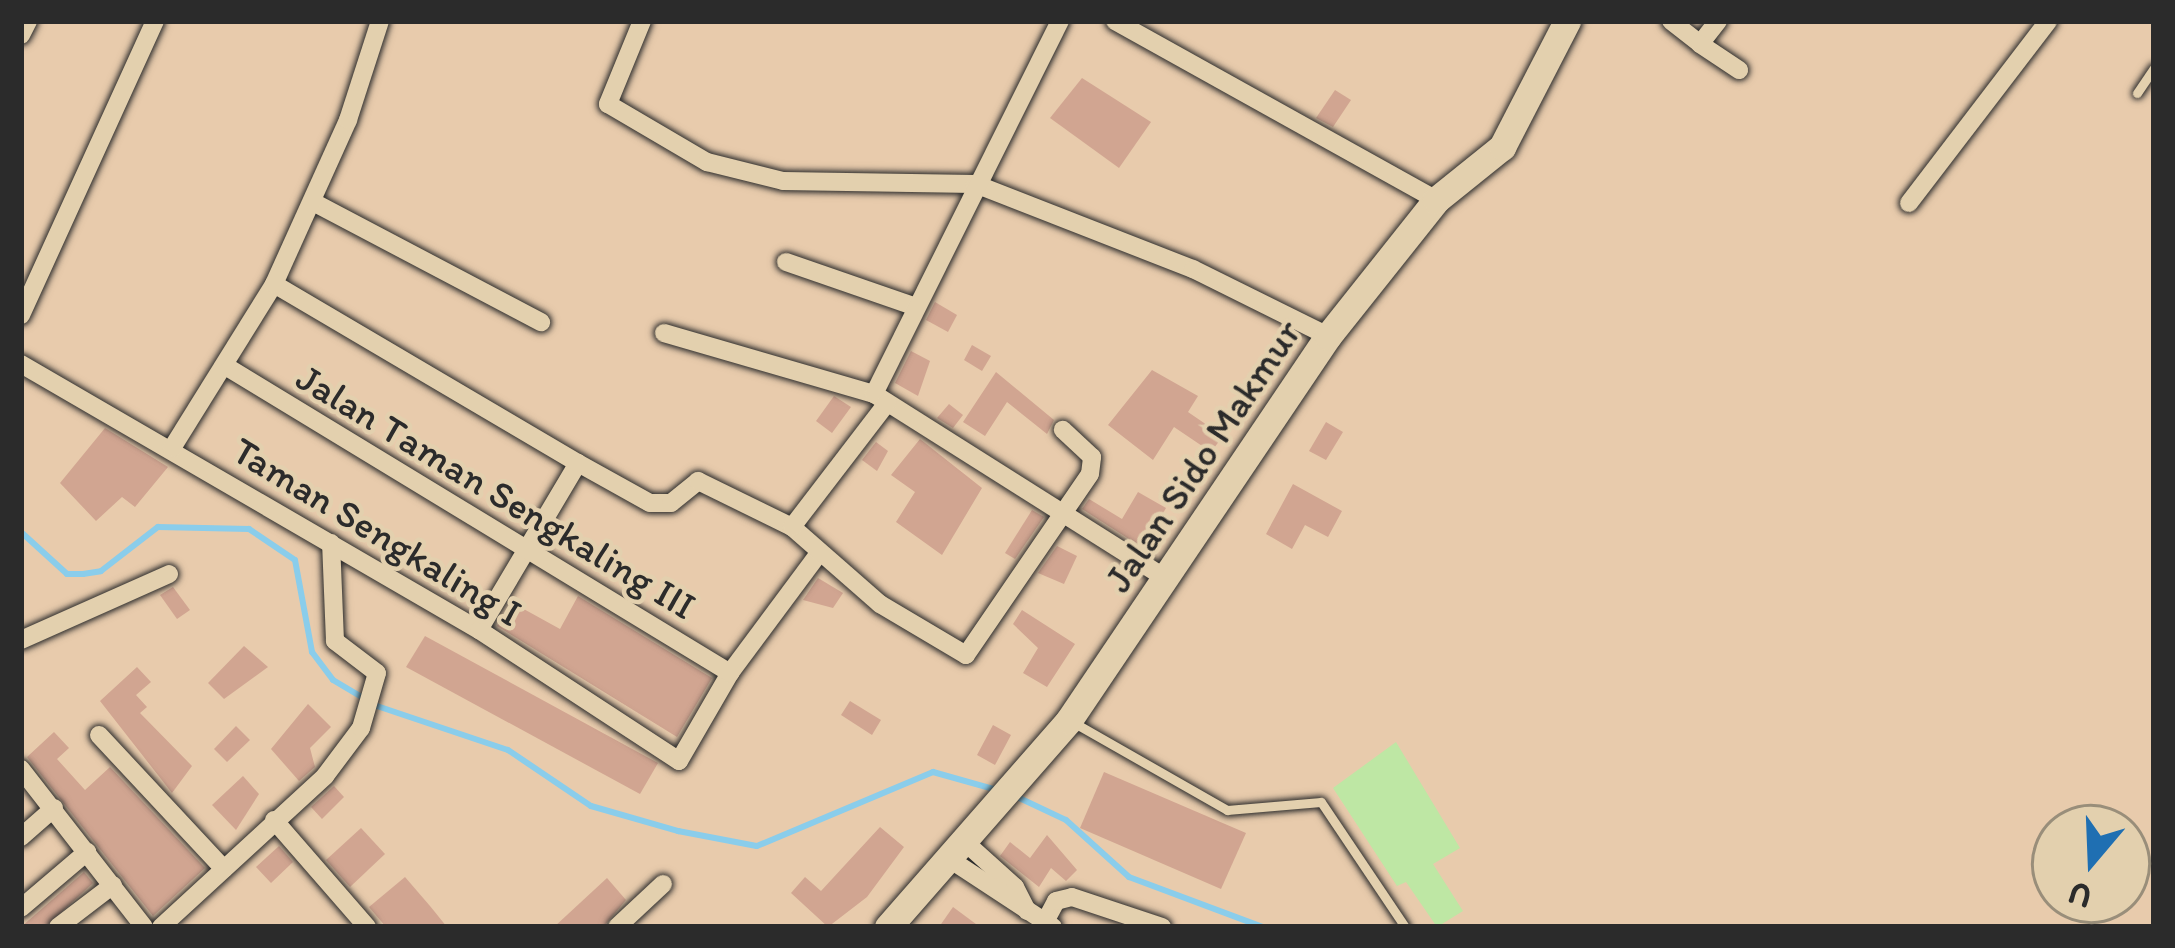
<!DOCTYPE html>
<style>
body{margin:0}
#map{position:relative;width:2175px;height:948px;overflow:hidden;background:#e8cbac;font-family:Itim,sans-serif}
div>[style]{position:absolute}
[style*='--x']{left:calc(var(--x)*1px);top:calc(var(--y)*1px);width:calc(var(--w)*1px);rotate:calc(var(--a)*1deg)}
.green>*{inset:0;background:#bee7a4}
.stream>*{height:6px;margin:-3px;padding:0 3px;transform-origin:3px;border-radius:3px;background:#8acdeb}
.building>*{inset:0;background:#d1a591}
.roads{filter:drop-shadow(0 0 3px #2b2b2b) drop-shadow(0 0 3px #2b2b2b)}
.lane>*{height:9px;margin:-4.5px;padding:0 4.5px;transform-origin:4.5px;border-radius:4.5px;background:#e3d0ae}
.street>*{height:18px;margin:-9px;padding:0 9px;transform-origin:9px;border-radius:9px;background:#e3d0ae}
.secondary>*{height:27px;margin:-13.5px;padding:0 13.5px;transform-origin:13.5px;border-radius:13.5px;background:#e3d0ae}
span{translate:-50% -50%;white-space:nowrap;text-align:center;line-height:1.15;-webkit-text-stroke:9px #e3d0ae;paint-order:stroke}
.street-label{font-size:39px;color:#2b2b2b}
.frame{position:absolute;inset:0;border:24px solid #2b2b2b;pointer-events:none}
.north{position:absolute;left:2031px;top:804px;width:120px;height:120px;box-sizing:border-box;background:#e3d0ae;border:3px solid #998e7a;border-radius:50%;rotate:199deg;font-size:33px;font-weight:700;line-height:48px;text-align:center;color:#2b2b2b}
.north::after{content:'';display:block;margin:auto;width:42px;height:54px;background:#1f6fb2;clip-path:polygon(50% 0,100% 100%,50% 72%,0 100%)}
</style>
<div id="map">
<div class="green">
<div style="clip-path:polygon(1396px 742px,1460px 848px,1433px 864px,1463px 911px,1437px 927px,1406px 882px,1397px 886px,1333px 788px)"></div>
</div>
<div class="stream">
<div style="--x:21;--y:532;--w:62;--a:42.4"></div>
<div style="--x:67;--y:574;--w:16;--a:0"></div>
<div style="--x:83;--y:574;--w:18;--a:-9"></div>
<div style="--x:101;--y:571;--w:72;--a:-37.7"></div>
<div style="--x:158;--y:527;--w:91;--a:1.3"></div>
<div style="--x:249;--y:529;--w:55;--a:34"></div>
<div style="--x:295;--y:560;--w:94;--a:79.5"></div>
<div style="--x:312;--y:652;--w:35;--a:53"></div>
<div style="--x:333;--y:680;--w:51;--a:30.6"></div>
<div style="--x:377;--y:706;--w:138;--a:18.6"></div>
<div style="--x:508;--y:750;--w:100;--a:34"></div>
<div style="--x:591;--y:806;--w:91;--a:16"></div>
<div style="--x:678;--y:831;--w:80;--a:10.8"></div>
<div style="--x:757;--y:846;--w:191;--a:-22.8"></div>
<div style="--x:933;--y:772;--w:66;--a:15.7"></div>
<div style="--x:1015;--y:796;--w:56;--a:25.2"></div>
<div style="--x:1066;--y:820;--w:85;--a:42.1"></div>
<div style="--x:1129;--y:877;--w:143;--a:20.5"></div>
</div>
<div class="building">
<div style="clip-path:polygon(1082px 78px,1151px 122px,1119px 168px,1050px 118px)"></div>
<div style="clip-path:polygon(1335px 90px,1351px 100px,1333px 127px,1316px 118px)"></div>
<div style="clip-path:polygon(935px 302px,957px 315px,948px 332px,926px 320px)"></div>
<div style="clip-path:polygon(972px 345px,991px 356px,982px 371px,964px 360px)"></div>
<div style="clip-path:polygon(911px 351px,930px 361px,918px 396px,895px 383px)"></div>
<div style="clip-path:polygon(1152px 370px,1198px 396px,1188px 412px,1223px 436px,1211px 452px,1174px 427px,1153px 460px,1108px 425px)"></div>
<div style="clip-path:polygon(996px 372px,1054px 420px,1047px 434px,1007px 402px,985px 436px,963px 422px)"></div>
<div style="clip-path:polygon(834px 396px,851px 407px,832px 433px,816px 421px)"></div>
<div style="clip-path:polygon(949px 404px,963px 415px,953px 428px,937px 418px)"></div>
<div style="clip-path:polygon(1326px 422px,1343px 432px,1326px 460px,1309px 451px)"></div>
<div style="clip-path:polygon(105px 428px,168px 467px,135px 507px,122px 497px,96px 521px,60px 483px)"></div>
<div style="clip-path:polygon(920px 439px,982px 488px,942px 555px,896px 522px,915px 492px,891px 475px)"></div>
<div style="clip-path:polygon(876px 442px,888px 451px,877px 471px,862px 460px)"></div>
<div style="clip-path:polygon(1293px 484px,1342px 511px,1328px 537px,1305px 525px,1292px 549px,1266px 534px)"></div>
<div style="clip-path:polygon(1138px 492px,1166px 508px,1158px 522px,1164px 526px,1143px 548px,1082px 509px,1089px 499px,1122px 519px)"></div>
<div style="clip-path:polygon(1032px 510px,1044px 517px,1015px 559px,1005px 553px)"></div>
<div style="clip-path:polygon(1057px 546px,1077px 556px,1064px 584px,1038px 573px)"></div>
<div style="clip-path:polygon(818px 578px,843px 593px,833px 608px,803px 600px)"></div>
<div style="clip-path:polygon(173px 587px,190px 610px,177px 619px,160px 595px)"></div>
<div style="clip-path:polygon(578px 596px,712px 678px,677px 737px,497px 626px,511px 602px,560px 629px)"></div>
<div style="clip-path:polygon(1022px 610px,1075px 644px,1047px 687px,1023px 673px,1038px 648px,1013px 624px)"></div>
<div style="clip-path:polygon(425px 636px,658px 763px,640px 794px,406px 667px)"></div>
<div style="clip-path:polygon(244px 646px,268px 667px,224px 699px,208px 683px)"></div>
<div style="clip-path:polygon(137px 667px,151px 682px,136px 695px,147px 707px,140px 713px,192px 766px,172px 793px,100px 701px)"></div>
<div style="clip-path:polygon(850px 701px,881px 720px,872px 735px,841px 715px)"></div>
<div style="clip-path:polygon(308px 704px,331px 727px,310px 748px,315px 767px,299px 781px,271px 749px)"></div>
<div style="clip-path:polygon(993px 725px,1011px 735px,995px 765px,977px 755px)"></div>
<div style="clip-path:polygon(236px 726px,250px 740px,227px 762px,214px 749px)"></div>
<div style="clip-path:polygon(54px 732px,69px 748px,57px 759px,85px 790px,110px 767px,205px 868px,153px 916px,27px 757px)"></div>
<div style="clip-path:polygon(1104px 772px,1246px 833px,1221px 889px,1080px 828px)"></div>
<div style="clip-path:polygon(243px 776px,259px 794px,236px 830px,212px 805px)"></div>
<div style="clip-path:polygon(334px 786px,344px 797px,322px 819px,311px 807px)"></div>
<div style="clip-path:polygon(880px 827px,904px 847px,867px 897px,828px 927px,791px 893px,805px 877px,821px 891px)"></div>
<div style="clip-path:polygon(361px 828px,385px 854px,350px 887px,326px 860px)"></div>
<div style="clip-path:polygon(1047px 835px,1077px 870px,1066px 881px,1051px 868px,1039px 887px,1000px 856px,1010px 842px,1030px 858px)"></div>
<div style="clip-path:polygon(279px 846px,293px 862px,271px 883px,256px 867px)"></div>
<div style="clip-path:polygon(84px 872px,93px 883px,45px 927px,21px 927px)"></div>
<div style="clip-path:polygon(405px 877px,430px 906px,447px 927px,386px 927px,369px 907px)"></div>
<div style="clip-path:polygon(607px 878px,626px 900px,604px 926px,554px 927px)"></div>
<div style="clip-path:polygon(953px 907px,980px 927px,939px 927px)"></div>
</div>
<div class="roads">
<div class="lane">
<div style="--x:2137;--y:93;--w:30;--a:-56"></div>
<div style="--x:1071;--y:721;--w:180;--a:29.7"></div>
<div style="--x:1227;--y:810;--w:94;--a:-4.9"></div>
<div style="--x:1321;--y:802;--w:151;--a:56.1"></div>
</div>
<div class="street">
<div style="--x:642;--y:21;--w:90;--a:112.3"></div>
<div style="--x:608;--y:104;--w:115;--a:30.4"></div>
<div style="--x:707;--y:162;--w:78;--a:14"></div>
<div style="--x:783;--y:181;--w:192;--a:0.9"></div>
<div style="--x:975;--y:184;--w:234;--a:21.3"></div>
<div style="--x:1193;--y:269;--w:151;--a:26.4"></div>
<div style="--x:1115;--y:21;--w:368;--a:29.1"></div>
<div style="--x:1671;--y:21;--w:37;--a:38"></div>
<div style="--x:1700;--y:44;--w:29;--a:-52"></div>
<div style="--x:21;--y:35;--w:16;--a:-63"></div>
<div style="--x:1700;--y:44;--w:47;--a:33.7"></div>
<div style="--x:313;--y:202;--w:258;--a:27.8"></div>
<div style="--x:1909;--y:203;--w:229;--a:-52.6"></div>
<div style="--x:786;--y:262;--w:138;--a:19.1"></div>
<div style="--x:274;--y:284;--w:353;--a:30.5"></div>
<div style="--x:578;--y:463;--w:194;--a:120.7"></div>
<div style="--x:21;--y:315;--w:323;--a:-65.5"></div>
<div style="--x:664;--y:333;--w:219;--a:16.2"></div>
<div style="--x:874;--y:394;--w:347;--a:32.3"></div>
<div style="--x:21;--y:364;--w:530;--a:30.15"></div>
<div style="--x:479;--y:630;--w:239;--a:33.2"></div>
<div style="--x:679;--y:761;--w:102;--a:-59.9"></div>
<div style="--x:730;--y:673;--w:146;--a:-53.4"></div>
<div style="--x:227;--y:367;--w:589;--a:31.31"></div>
<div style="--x:874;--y:394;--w:417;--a:-63.5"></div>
<div style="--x:172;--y:448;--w:193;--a:-58.1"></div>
<div style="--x:274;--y:284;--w:180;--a:-65.7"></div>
<div style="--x:348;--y:120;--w:104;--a:-72.1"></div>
<div style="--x:578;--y:463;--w:82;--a:29.1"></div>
<div style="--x:650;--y:503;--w:21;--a:0"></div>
<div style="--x:671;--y:503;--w:35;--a:-39"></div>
<div style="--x:698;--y:481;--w:105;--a:26.1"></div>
<div style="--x:792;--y:527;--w:117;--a:41.2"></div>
<div style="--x:880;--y:604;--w:100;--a:30.7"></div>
<div style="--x:966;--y:655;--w:219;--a:-55.6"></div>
<div style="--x:1090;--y:474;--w:17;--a:-83"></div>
<div style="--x:1092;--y:457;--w:40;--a:-137"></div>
<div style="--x:792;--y:527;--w:156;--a:-52.5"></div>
<div style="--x:21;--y:640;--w:162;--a:-24"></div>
<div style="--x:99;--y:735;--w:183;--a:47"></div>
<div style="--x:21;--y:769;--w:200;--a:52.1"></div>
<div style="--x:274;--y:820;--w:142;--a:49"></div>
<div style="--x:21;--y:837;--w:44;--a:-41.3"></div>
<div style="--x:966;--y:843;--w:66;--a:41.9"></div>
<div style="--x:1015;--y:887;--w:27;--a:63"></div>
<div style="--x:951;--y:860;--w:122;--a:33.3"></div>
<div style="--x:21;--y:908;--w:87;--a:-40.3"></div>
<div style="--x:1046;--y:920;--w:21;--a:-62"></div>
<div style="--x:1056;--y:901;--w:16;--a:-14"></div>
<div style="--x:1072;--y:897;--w:95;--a:18.4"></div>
<div style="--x:58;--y:927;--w:69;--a:-37.4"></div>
<div style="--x:161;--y:927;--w:223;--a:-42.6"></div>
<div style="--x:325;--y:776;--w:60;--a:-53.1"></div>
<div style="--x:361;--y:728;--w:57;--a:-73.8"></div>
<div style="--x:377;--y:673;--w:53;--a:-142.7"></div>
<div style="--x:335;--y:641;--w:98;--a:-92.3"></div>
<div style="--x:617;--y:927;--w:63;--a:-43.1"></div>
</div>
<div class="secondary">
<div style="--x:888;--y:927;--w:275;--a:-48.8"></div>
<div style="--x:1069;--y:720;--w:463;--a:-56"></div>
<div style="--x:1328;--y:336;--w:174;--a:-51.5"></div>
<div style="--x:1436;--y:200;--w:85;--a:-38.8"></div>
<div style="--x:1502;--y:147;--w:142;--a:-62.7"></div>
</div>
</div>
<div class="street-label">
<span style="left:1203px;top:456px;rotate:-56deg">Jalan Sido Makmur</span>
<span style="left:496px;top:492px;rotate:31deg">Jalan Taman Sengkaling III</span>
<span style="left:377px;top:532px;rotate:31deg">Taman Sengkaling I</span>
</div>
<div class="frame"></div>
<div class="north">U</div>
</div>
